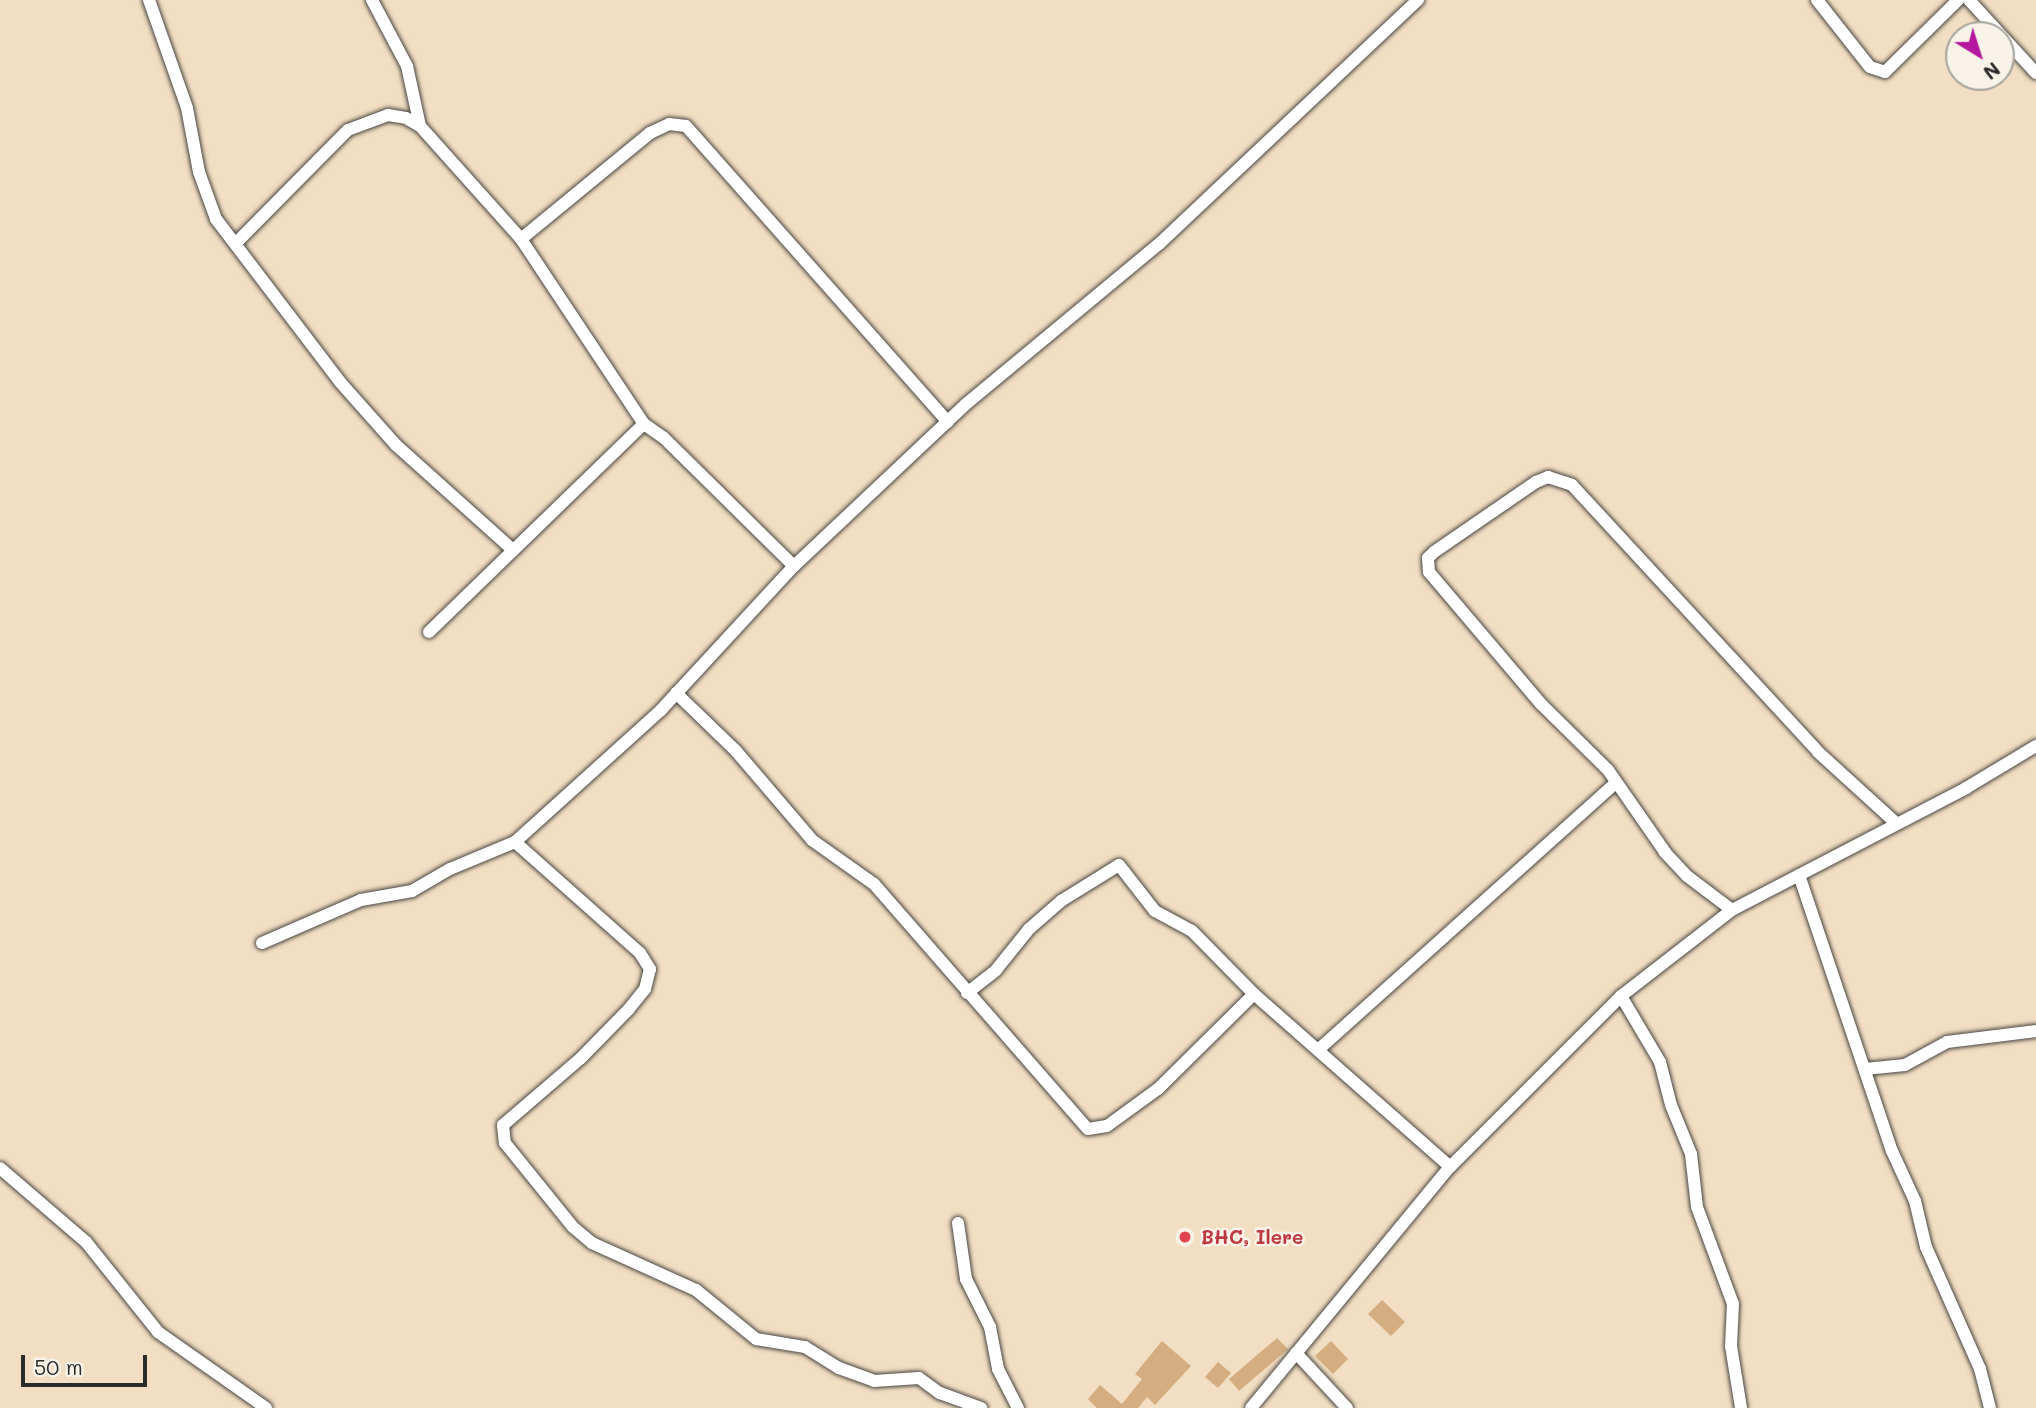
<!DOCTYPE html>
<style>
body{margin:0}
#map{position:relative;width:2036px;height:1408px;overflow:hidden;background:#f2dec2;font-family:Mali,sans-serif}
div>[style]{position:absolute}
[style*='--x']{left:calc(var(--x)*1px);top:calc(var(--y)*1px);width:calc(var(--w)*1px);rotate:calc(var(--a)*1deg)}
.building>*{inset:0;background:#d4ae81}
.roads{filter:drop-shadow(0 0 2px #494642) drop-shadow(0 0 2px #494642)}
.minor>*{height:12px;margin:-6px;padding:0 6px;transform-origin:6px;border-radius:6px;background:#fff}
.dots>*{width:19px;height:19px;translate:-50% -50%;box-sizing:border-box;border:4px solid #f7f3e8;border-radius:50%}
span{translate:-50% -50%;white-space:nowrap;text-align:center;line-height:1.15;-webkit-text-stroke:5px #f7f3e8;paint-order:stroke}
.health-label{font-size:19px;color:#be3a42;font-weight:700}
.left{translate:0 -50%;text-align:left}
.north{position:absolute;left:1945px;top:21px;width:70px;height:70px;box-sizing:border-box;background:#f7f3e8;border:2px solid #a5a39c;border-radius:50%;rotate:142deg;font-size:19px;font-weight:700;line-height:28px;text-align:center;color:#2b2b2b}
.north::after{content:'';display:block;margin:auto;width:24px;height:32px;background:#b5179e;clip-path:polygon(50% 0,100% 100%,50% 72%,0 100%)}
.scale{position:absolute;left:21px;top:1355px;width:126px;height:32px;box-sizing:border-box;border:4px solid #2b2b2b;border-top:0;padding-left:9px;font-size:21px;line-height:24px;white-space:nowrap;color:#2b2b2b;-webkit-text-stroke:5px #f7f3e8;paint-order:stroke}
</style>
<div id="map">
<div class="building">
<div style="clip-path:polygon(1382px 1300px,1405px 1322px,1391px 1336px,1368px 1314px)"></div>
<div style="clip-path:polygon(1277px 1338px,1288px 1349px,1239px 1391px,1229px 1379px)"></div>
<div style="clip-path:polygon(1162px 1341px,1191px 1366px,1155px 1405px,1147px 1397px,1138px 1408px,1097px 1408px,1088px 1399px,1100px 1385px,1122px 1404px,1142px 1379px,1135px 1374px)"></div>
<div style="clip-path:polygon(1331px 1341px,1348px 1359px,1333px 1374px,1315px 1356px)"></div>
<div style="clip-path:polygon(1218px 1362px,1231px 1373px,1218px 1388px,1205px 1377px)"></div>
</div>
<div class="roads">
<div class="minor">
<div style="--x:149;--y:0;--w:114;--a:70.6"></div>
<div style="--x:187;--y:108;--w:65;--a:79.4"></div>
<div style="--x:199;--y:172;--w:50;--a:70.1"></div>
<div style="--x:216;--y:219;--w:205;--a:52.7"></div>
<div style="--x:340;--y:382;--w:84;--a:48.4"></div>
<div style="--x:396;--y:445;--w:156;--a:41.9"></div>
<div style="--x:372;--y:0;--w:75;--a:62.1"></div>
<div style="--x:407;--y:66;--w:61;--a:77.8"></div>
<div style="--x:1817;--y:0;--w:85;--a:51.7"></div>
<div style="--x:1870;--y:67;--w:16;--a:18"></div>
<div style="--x:1885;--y:72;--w:103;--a:-44.6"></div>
<div style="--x:1969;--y:0;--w:99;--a:47.5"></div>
<div style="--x:521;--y:239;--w:167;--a:-39.4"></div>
<div style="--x:650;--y:133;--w:21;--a:-25"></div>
<div style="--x:669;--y:124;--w:17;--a:7"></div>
<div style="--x:686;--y:126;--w:395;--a:48.5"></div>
<div style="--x:236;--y:243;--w:159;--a:-45.3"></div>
<div style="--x:348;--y:130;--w:43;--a:-20.6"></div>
<div style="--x:388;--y:115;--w:18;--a:9"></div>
<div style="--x:406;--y:118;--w:16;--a:30"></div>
<div style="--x:420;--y:126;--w:152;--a:48.2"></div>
<div style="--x:521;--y:239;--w:222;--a:56.4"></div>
<div style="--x:644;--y:424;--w:24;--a:35"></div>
<div style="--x:664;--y:438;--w:182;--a:44.6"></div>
<div style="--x:429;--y:632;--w:299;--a:-44.1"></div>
<div style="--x:676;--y:693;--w:83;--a:44"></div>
<div style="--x:736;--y:751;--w:117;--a:49.5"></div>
<div style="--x:812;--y:840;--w:76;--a:35.4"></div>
<div style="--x:874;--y:884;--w:325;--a:48.9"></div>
<div style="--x:1088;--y:1129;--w:19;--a:-9"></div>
<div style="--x:1107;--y:1126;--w:63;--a:-36"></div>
<div style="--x:1158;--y:1089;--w:135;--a:-44.7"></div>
<div style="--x:1254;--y:994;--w:261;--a:41.4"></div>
<div style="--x:515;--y:842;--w:167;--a:41.6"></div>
<div style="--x:640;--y:953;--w:19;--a:58"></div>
<div style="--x:650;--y:969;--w:21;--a:104"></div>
<div style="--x:645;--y:989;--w:26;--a:129"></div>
<div style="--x:629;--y:1009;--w:69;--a:134.4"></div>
<div style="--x:581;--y:1058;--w:103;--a:139.3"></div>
<div style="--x:503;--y:1125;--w:18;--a:84"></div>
<div style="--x:505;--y:1143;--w:108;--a:51"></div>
<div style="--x:573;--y:1227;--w:25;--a:40"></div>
<div style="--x:592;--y:1243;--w:114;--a:24.3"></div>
<div style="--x:696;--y:1290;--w:77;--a:39.2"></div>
<div style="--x:756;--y:1339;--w:50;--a:9.3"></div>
<div style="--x:805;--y:1347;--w:40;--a:32"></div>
<div style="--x:839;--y:1368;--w:37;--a:20"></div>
<div style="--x:874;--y:1381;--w:45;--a:-3.8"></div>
<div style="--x:919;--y:1378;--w:26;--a:36"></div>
<div style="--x:940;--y:1393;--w:44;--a:20.1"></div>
<div style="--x:1799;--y:875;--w:291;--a:71.4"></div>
<div style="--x:1892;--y:1151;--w:55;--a:65.3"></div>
<div style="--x:1915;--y:1201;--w:47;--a:76.6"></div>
<div style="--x:1926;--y:1247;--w:133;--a:66.1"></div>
<div style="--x:1980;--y:1369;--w:40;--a:75.6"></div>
<div style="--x:1732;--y:910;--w:56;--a:-142.9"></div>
<div style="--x:1687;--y:876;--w:33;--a:-133"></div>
<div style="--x:1665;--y:852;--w:100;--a:-124.8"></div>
<div style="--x:1608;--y:770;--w:94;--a:-135.4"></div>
<div style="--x:1541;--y:704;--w:173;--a:-130.3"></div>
<div style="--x:1429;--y:572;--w:14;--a:-94"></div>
<div style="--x:1428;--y:558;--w:8;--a:-45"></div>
<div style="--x:1434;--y:552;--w:124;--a:-34.5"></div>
<div style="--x:1536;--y:482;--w:13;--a:-23"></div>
<div style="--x:1548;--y:477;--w:25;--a:18"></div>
<div style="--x:1572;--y:485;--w:363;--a:47.3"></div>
<div style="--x:1818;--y:752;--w:105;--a:42.3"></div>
<div style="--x:262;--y:943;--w:108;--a:-23.5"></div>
<div style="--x:361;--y:900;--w:52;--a:-10"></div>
<div style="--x:412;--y:891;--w:44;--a:-30.1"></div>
<div style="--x:450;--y:869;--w:70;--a:-22.6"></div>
<div style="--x:515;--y:842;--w:197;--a:-42.1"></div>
<div style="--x:661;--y:710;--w:196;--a:-47.3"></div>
<div style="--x:794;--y:566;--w:236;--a:-43.3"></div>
<div style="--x:966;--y:404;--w:251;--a:-39.7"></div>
<div style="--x:1159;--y:244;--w:356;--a:-43.3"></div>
<div style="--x:967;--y:993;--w:37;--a:-38"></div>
<div style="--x:996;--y:970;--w:53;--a:-51.2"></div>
<div style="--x:1029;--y:929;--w:43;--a:-41.2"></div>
<div style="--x:1061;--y:901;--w:68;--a:-31.8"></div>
<div style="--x:1119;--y:865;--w:58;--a:52"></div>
<div style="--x:1155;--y:911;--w:42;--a:28.4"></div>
<div style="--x:1192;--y:931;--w:88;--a:45.5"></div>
<div style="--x:1621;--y:996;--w:77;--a:59.4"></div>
<div style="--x:1660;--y:1062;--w:44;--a:75.7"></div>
<div style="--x:1671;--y:1105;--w:53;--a:67.8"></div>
<div style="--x:1691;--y:1154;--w:53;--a:83.5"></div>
<div style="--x:1697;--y:1207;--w:103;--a:69.6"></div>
<div style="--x:1733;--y:1304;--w:42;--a:92.7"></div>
<div style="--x:1731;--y:1346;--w:63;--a:80.8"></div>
<div style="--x:1318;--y:1050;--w:400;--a:-41.9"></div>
<div style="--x:1865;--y:1069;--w:40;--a:-5.7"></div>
<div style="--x:1905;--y:1065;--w:48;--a:-28.7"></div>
<div style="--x:1947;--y:1042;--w:90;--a:-7"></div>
<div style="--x:0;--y:1168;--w:113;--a:40.7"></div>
<div style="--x:86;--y:1242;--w:115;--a:51.3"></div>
<div style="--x:158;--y:1332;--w:132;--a:35.1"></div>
<div style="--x:958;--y:1223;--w:57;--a:81.9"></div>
<div style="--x:966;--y:1279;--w:54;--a:63.4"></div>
<div style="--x:990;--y:1327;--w:43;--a:79.2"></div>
<div style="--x:998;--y:1369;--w:44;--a:62.9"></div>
<div style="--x:1296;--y:1353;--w:75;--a:47.2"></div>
<div style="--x:1251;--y:1408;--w:313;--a:-50.5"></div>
<div style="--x:1450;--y:1167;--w:242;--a:-45"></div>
<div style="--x:1621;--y:996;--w:140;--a:-37.8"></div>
<div style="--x:1732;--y:910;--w:264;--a:-27.5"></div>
<div style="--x:1966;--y:788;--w:82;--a:-31"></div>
</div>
</div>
<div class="dots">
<div style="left:1185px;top:1237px;background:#e0444e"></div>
</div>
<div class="health-label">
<span class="left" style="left:1201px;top:1237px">BHC, Ilere</span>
</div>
<div class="north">N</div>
<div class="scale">50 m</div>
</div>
